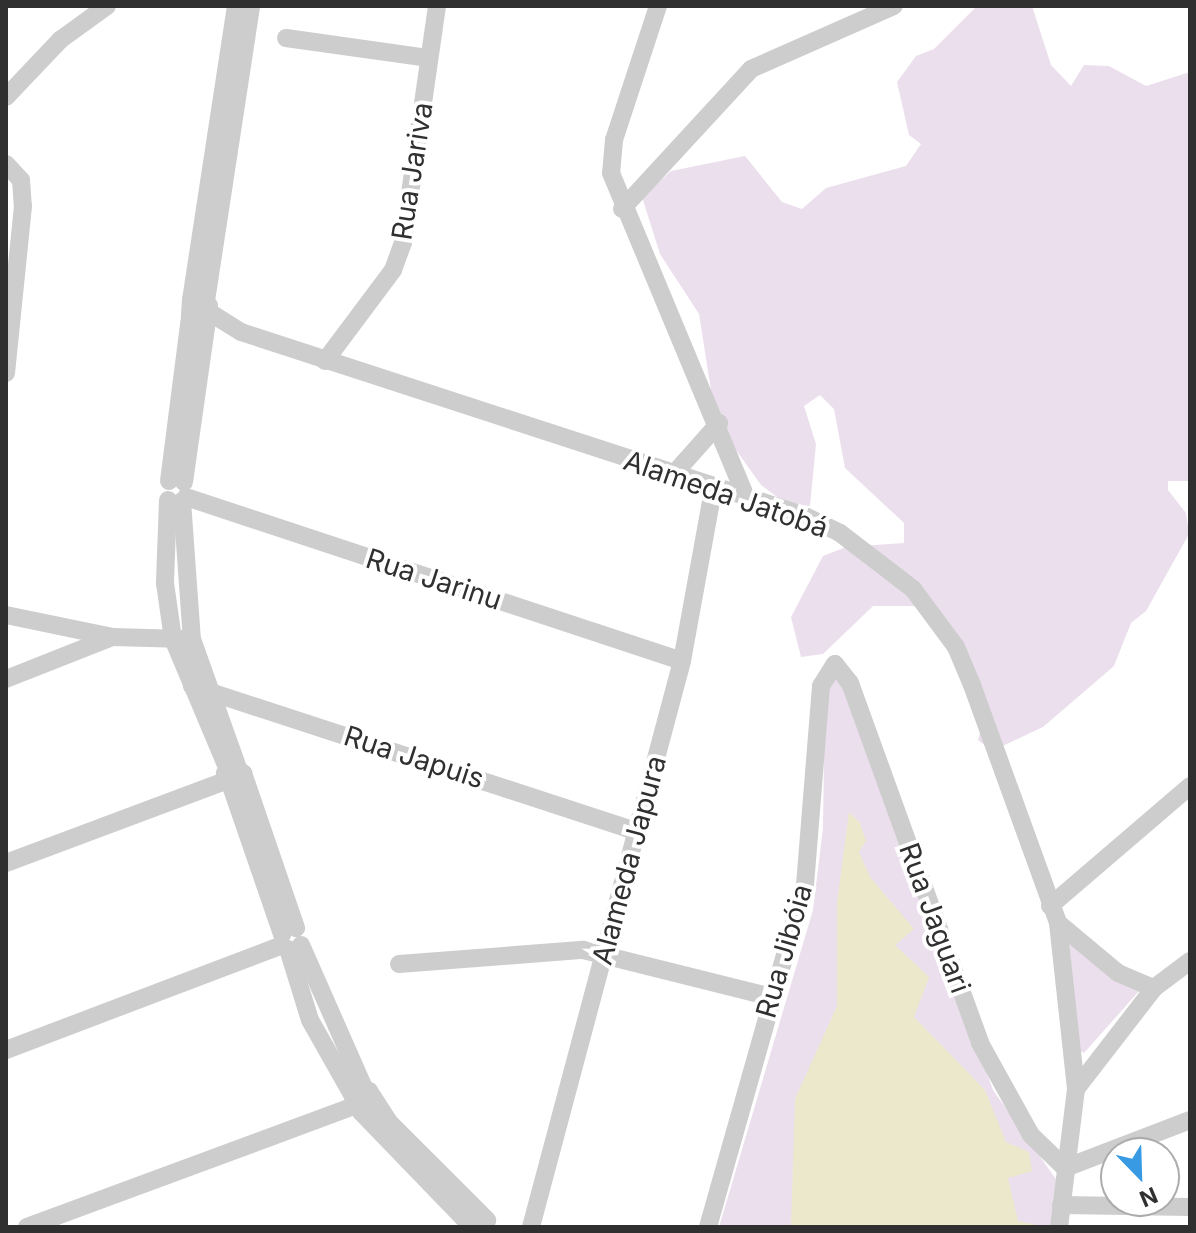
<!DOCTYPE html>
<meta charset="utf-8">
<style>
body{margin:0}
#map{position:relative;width:1196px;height:1233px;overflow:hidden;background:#fff;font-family:Inter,sans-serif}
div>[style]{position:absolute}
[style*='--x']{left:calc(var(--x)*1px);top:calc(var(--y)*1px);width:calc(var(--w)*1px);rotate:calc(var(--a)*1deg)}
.green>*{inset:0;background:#ecdfed}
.water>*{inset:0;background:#ece8cb}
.minor>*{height:18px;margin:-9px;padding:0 9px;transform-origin:9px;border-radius:9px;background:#cdcdcd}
span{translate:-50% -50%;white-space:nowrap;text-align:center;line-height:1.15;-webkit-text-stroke:8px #fff;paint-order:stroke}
.street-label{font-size:28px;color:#303030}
.frame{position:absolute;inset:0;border:8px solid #303030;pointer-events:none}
.north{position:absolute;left:1100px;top:1137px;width:80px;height:80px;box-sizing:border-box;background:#fff;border:2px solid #acacac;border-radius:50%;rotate:157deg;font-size:22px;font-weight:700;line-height:32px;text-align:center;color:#303030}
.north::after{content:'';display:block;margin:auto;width:28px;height:36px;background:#389ae2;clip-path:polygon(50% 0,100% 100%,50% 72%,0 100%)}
</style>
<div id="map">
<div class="green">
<div style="clip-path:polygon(977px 6px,1032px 6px,1051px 65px,1071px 86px,1084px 65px,1109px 66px,1146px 86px,1190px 72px,1190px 481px,1168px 481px,1168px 490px,1186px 513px,1189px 534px,1146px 611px,1131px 623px,1114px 666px,1043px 727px,992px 751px,978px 740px,985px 714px,957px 655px,918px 606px,873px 606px,823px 654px,801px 657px,791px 617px,823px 556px,846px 547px,904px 543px,904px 523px,845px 468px,834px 409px,820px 395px,804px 406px,816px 444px,810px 506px,785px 503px,761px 485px,716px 422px,699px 314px,660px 254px,642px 197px,671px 171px,745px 156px,782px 202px,802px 209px,826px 188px,906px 166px,921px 144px,909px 135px,897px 82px,916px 56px,934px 49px)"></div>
<div style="clip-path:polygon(841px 672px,993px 1090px,1058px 1182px,1055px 1227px,719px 1227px,813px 910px,823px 828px,825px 681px)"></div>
<div style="clip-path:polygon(1069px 942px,1140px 990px,1084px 1053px,1079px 1050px)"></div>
</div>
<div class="water">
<div style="clip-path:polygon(849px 812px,860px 823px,866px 841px,859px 852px,870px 877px,914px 929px,895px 945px,929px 977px,914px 1017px,985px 1090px,1006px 1142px,1029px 1152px,1032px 1171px,1008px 1178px,1018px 1221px,1045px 1227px,791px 1227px,795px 1099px,837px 1006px,837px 903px)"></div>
</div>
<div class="minor">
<div style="--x:658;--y:6;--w:141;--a:108.2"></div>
<div style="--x:614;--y:140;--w:33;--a:95"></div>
<div style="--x:611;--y:173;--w:354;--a:67.4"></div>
<div style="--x:286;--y:38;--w:143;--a:8"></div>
<div style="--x:6;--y:97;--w:79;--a:-46.5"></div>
<div style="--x:60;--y:40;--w:58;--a:-35.9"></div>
<div style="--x:6;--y:164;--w:22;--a:47"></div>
<div style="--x:21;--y:180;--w:26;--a:86"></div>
<div style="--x:23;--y:206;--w:168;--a:95.8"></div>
<div style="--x:622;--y:209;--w:190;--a:-47.3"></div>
<div style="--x:751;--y:69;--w:156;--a:-23.8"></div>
<div style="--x:191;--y:300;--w:297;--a:-81.3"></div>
<div style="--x:206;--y:301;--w:298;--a:-81.3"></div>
<div style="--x:209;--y:312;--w:38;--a:32"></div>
<div style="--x:241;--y:332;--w:591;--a:18.04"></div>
<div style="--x:803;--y:515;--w:41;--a:25.9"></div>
<div style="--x:840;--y:533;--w:92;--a:37.5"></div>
<div style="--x:913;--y:589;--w:72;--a:53.4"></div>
<div style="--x:956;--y:647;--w:41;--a:67.2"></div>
<div style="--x:972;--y:685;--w:253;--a:70.1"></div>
<div style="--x:1058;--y:923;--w:167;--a:83.8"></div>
<div style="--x:1076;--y:1089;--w:139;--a:97"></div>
<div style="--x:325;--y:361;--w:114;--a:-53.2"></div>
<div style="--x:393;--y:270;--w:30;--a:-70"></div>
<div style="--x:403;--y:242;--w:238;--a:-81.8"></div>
<div style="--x:672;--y:476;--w:71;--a:-48.4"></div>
<div style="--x:169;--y:481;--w:166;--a:-82.7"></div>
<div style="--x:184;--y:482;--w:178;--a:-81.9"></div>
<div style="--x:209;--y:306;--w:19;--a:-162"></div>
<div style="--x:191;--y:300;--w:16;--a:94"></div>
<div style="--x:190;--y:316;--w:14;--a:8"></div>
<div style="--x:186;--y:497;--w:522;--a:18.3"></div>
<div style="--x:168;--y:500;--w:83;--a:92.1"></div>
<div style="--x:165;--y:583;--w:57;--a:81.9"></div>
<div style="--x:173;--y:639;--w:142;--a:67.2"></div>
<div style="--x:182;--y:501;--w:138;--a:85.9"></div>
<div style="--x:192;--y:639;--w:137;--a:70.4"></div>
<div style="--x:6;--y:615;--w:108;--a:11.7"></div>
<div style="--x:112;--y:637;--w:73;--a:1.6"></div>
<div style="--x:6;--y:679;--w:114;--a:-21.6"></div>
<div style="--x:192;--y:686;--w:467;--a:18.1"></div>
<div style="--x:244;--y:781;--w:14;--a:159"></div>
<div style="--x:231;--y:786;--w:14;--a:-115"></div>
<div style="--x:225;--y:773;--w:9;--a:-41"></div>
<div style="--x:232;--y:767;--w:13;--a:29"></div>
<div style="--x:243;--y:773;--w:164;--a:71.1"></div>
<div style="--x:231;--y:786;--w:157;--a:71"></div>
<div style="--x:6;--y:863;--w:234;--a:-20.5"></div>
<div style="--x:1050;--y:906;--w:184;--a:-40.6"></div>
<div style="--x:1058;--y:923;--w:78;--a:39.8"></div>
<div style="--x:1118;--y:973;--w:39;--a:23"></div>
<div style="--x:301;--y:945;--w:158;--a:66.2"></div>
<div style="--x:288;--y:949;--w:74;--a:72.8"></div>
<div style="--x:310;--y:1020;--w:87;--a:60.5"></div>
<div style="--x:399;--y:964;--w:185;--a:-4.4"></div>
<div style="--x:583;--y:950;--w:194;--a:14"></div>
<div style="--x:6;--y:1050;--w:295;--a:-20.8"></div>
<div style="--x:1076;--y:1089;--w:128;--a:-52.3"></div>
<div style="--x:1154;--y:988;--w:45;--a:-36.9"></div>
<div style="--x:374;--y:1104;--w:15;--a:148"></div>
<div style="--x:361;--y:1112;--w:18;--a:-117"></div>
<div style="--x:353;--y:1096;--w:17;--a:-17"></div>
<div style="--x:369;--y:1091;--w:37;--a:57"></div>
<div style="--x:389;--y:1122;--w:139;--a:45"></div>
<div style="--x:361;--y:1112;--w:160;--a:46"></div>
<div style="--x:1061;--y:1205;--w:129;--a:0.9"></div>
<div style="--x:27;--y:1227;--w:349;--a:-20.3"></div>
<div style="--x:531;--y:1227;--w:586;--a:-75.06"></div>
<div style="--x:682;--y:661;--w:173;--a:-79.7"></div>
<div style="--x:708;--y:1227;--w:355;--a:-74.2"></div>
<div style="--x:805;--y:885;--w:200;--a:-85.4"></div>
<div style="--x:821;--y:686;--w:26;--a:-58"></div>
<div style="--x:835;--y:664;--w:24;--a:52"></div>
<div style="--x:850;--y:683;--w:383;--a:70.1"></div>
<div style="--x:980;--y:1043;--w:105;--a:61"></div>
<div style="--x:1031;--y:1135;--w:47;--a:44.1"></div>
<div style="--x:1065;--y:1168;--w:134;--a:-21"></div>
</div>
<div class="street-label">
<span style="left:412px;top:171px;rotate:-81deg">Rua Jariva</span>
<span style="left:726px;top:494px;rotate:19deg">Alameda Jatobá</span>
<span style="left:434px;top:579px;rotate:18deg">Rua Jarinu</span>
<span style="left:414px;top:757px;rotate:18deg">Rua Japuis</span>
<span style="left:629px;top:860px;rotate:-75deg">Alameda Japura</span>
<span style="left:935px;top:918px;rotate:70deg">Rua Jaguari</span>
<span style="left:784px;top:951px;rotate:-74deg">Rua Jibóia</span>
</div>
<div class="frame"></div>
<div class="north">N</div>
</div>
